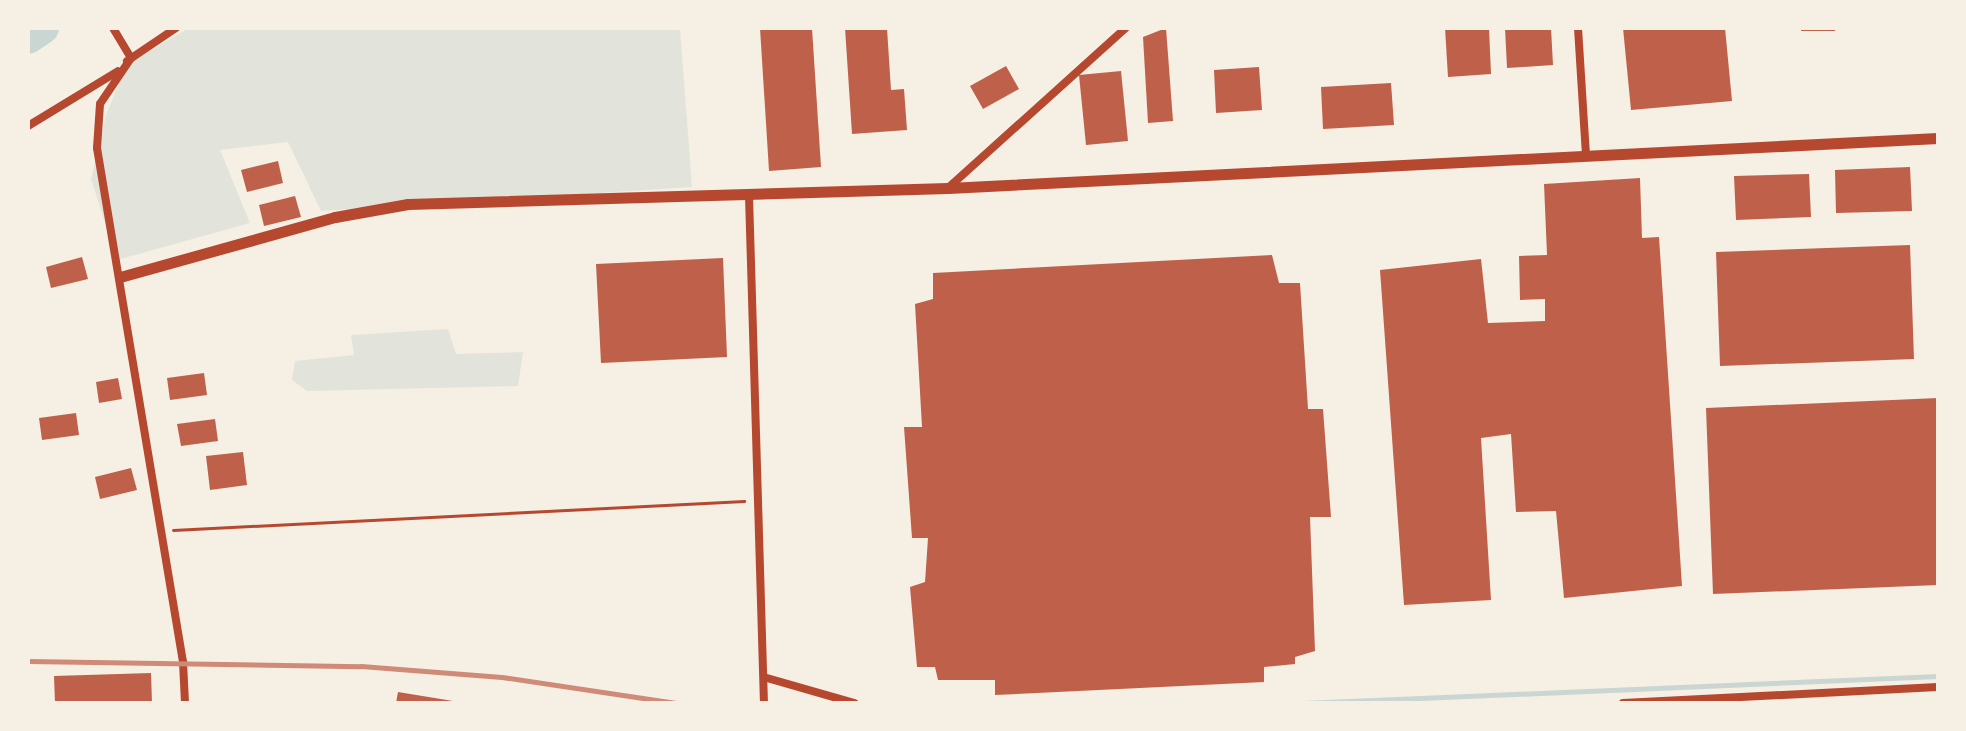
<!DOCTYPE html>
<style>
body{margin:0}
#map{position:relative;width:1966px;height:731px;overflow:hidden;background:#f6efe4;font-family:Ubuntu,sans-serif}
div>[style]{position:absolute}
[style*='--x']{left:calc(var(--x)*1px);top:calc(var(--y)*1px);width:calc(var(--w)*1px);rotate:calc(var(--a)*1deg)}
.green>*{inset:0;background:#e2e4dc}
.stream>*{height:5px;margin:-2.5px;padding:0 2.5px;transform-origin:2.5px;border-radius:2.5px;background:#c9d6d2}
.river>*{height:32px;margin:-16px;padding:0 16px;transform-origin:16px;border-radius:16px;background:#c9d6d2}
.building>*{inset:0;background:#bf614a}
.path>*{height:3px;margin:-1.5px;padding:0 1.5px;transform-origin:1.5px;border-radius:1.5px;background:#b5482f}
.minor>*{height:8px;margin:-4px;padding:0 4px;transform-origin:4px;border-radius:4px;background:#b5482f}
.tertiary>*{height:11px;margin:-5.5px;padding:0 5.5px;transform-origin:5.5px;border-radius:5.5px;background:#b5482f}
.rail>*{height:5px;margin:-2.5px;padding:0 2.5px;transform-origin:2.5px;border-radius:2.5px;background:#cf8b77}
span{translate:-50% -50%;white-space:nowrap;text-align:center;line-height:1.15;-webkit-text-stroke:8px #f6efe4;paint-order:stroke}
.frame{position:absolute;inset:0;border:30px solid #f6efe4;pointer-events:none}
</style>
<div id="map">
<div class="green">
<div style="clip-path:polygon(189px 28px,680px 28px,692px 187px,321px 211px,288px 142px,220px 150px,250px 223px,117px 260px,91px 179px,106px 115px,126px 65px)"></div>
<div style="clip-path:polygon(448px 329px,456px 354px,523px 352px,518px 386px,307px 391px,292px 380px,295px 361px,354px 355px,351px 335px)"></div>
</div>
<div class="stream">
<div style="--x:1303;--y:703;--w:636;--a:-2.43"></div>
</div>
<div class="river">
<div style="--x:28;--y:38;--w:18;--a:-34"></div>
</div>
<div class="building">
<div style="clip-path:polygon(760px 28px,812px 28px,821px 167px,769px 171px)"></div>
<div style="clip-path:polygon(845px 28px,887px 28px,891px 90px,904px 89px,907px 130px,852px 134px)"></div>
<div style="clip-path:polygon(1166px 28px,1173px 121px,1148px 123px,1143px 37px)"></div>
<div style="clip-path:polygon(1445px 28px,1489px 28px,1491px 74px,1448px 77px)"></div>
<div style="clip-path:polygon(1505px 28px,1551px 28px,1553px 65px,1507px 68px)"></div>
<div style="clip-path:polygon(1623px 28px,1725px 28px,1732px 101px,1631px 110px)"></div>
<div style="clip-path:polygon(1801px 28px,1835px 28px,1835px 31px,1801px 31px)"></div>
<div style="clip-path:polygon(1006px 66px,1019px 89px,983px 109px,970px 86px)"></div>
<div style="clip-path:polygon(1259px 67px,1262px 110px,1216px 113px,1214px 70px)"></div>
<div style="clip-path:polygon(1121px 71px,1128px 141px,1086px 145px,1079px 75px)"></div>
<div style="clip-path:polygon(1391px 83px,1394px 125px,1323px 129px,1321px 87px)"></div>
<div style="clip-path:polygon(278px 161px,283px 183px,247px 192px,241px 170px)"></div>
<div style="clip-path:polygon(1910px 167px,1912px 211px,1836px 213px,1835px 170px)"></div>
<div style="clip-path:polygon(1809px 174px,1811px 217px,1736px 220px,1734px 176px)"></div>
<div style="clip-path:polygon(1640px 178px,1642px 238px,1659px 237px,1682px 586px,1564px 598px,1556px 511px,1516px 512px,1511px 434px,1481px 438px,1491px 600px,1404px 605px,1380px 270px,1481px 259px,1488px 323px,1545px 321px,1545px 299px,1520px 300px,1519px 256px,1547px 255px,1544px 184px)"></div>
<div style="clip-path:polygon(295px 196px,301px 217px,264px 226px,259px 205px)"></div>
<div style="clip-path:polygon(1910px 245px,1914px 359px,1720px 366px,1716px 252px)"></div>
<div style="clip-path:polygon(1272px 255px,1279px 283px,1300px 283px,1308px 409px,1323px 409px,1331px 517px,1310px 517px,1315px 651px,1295px 657px,1295px 664px,1264px 667px,1264px 682px,995px 695px,995px 680px,938px 680px,935px 667px,917px 667px,910px 587px,925px 582px,928px 538px,912px 538px,904px 427px,922px 427px,915px 304px,933px 299px,933px 273px)"></div>
<div style="clip-path:polygon(82px 257px,88px 279px,51px 288px,46px 267px)"></div>
<div style="clip-path:polygon(723px 258px,727px 357px,601px 363px,596px 264px)"></div>
<div style="clip-path:polygon(204px 373px,207px 395px,170px 400px,167px 378px)"></div>
<div style="clip-path:polygon(118px 378px,122px 399px,99px 403px,96px 382px)"></div>
<div style="clip-path:polygon(1938px 398px,1938px 585px,1713px 594px,1706px 408px)"></div>
<div style="clip-path:polygon(76px 413px,79px 435px,42px 440px,39px 418px)"></div>
<div style="clip-path:polygon(215px 419px,218px 441px,181px 446px,177px 424px)"></div>
<div style="clip-path:polygon(243px 452px,247px 485px,210px 490px,206px 456px)"></div>
<div style="clip-path:polygon(131px 468px,137px 490px,100px 499px,95px 477px)"></div>
<div style="clip-path:polygon(151px 673px,152px 703px,55px 703px,54px 676px)"></div>
<div style="clip-path:polygon(398px 692px,453px 701px,453px 703px,396px 703px)"></div>
</div>
<div class="path">
<div style="--x:173;--y:530;--w:572;--a:-2.91"></div>
</div>
<div class="minor">
<div style="--x:113;--y:28;--w:35;--a:59"></div>
<div style="--x:1578;--y:28;--w:127;--a:86.4"></div>
<div style="--x:131;--y:58;--w:55;--a:124"></div>
<div style="--x:100;--y:104;--w:44;--a:93.9"></div>
<div style="--x:97;--y:148;--w:521;--a:80.5"></div>
<div style="--x:183;--y:662;--w:41;--a:87.2"></div>
<div style="--x:127;--y:61;--w:59;--a:-34"></div>
<div style="--x:28;--y:126;--w:105;--a:-31.4"></div>
<div style="--x:948;--y:188;--w:239;--a:-42"></div>
<div style="--x:749;--y:196;--w:507;--a:88.31"></div>
<div style="--x:767;--y:678;--w:91;--a:16"></div>
<div style="--x:1623;--y:703;--w:315;--a:-2.9"></div>
</div>
<div class="tertiary">
<div style="--x:120;--y:277;--w:223;--a:-15.6"></div>
<div style="--x:335;--y:217;--w:74;--a:-10.1"></div>
<div style="--x:408;--y:204;--w:540;--a:-1.7"></div>
<div style="--x:948;--y:188;--w:991;--a:-2.89"></div>
</div>
<div class="rail">
<div style="--x:28;--y:661;--w:333;--a:0.9"></div>
<div style="--x:361;--y:666;--w:141;--a:4.5"></div>
<div style="--x:502;--y:677;--w:176;--a:8.5"></div>
</div>
<div class="frame"></div>
</div>
